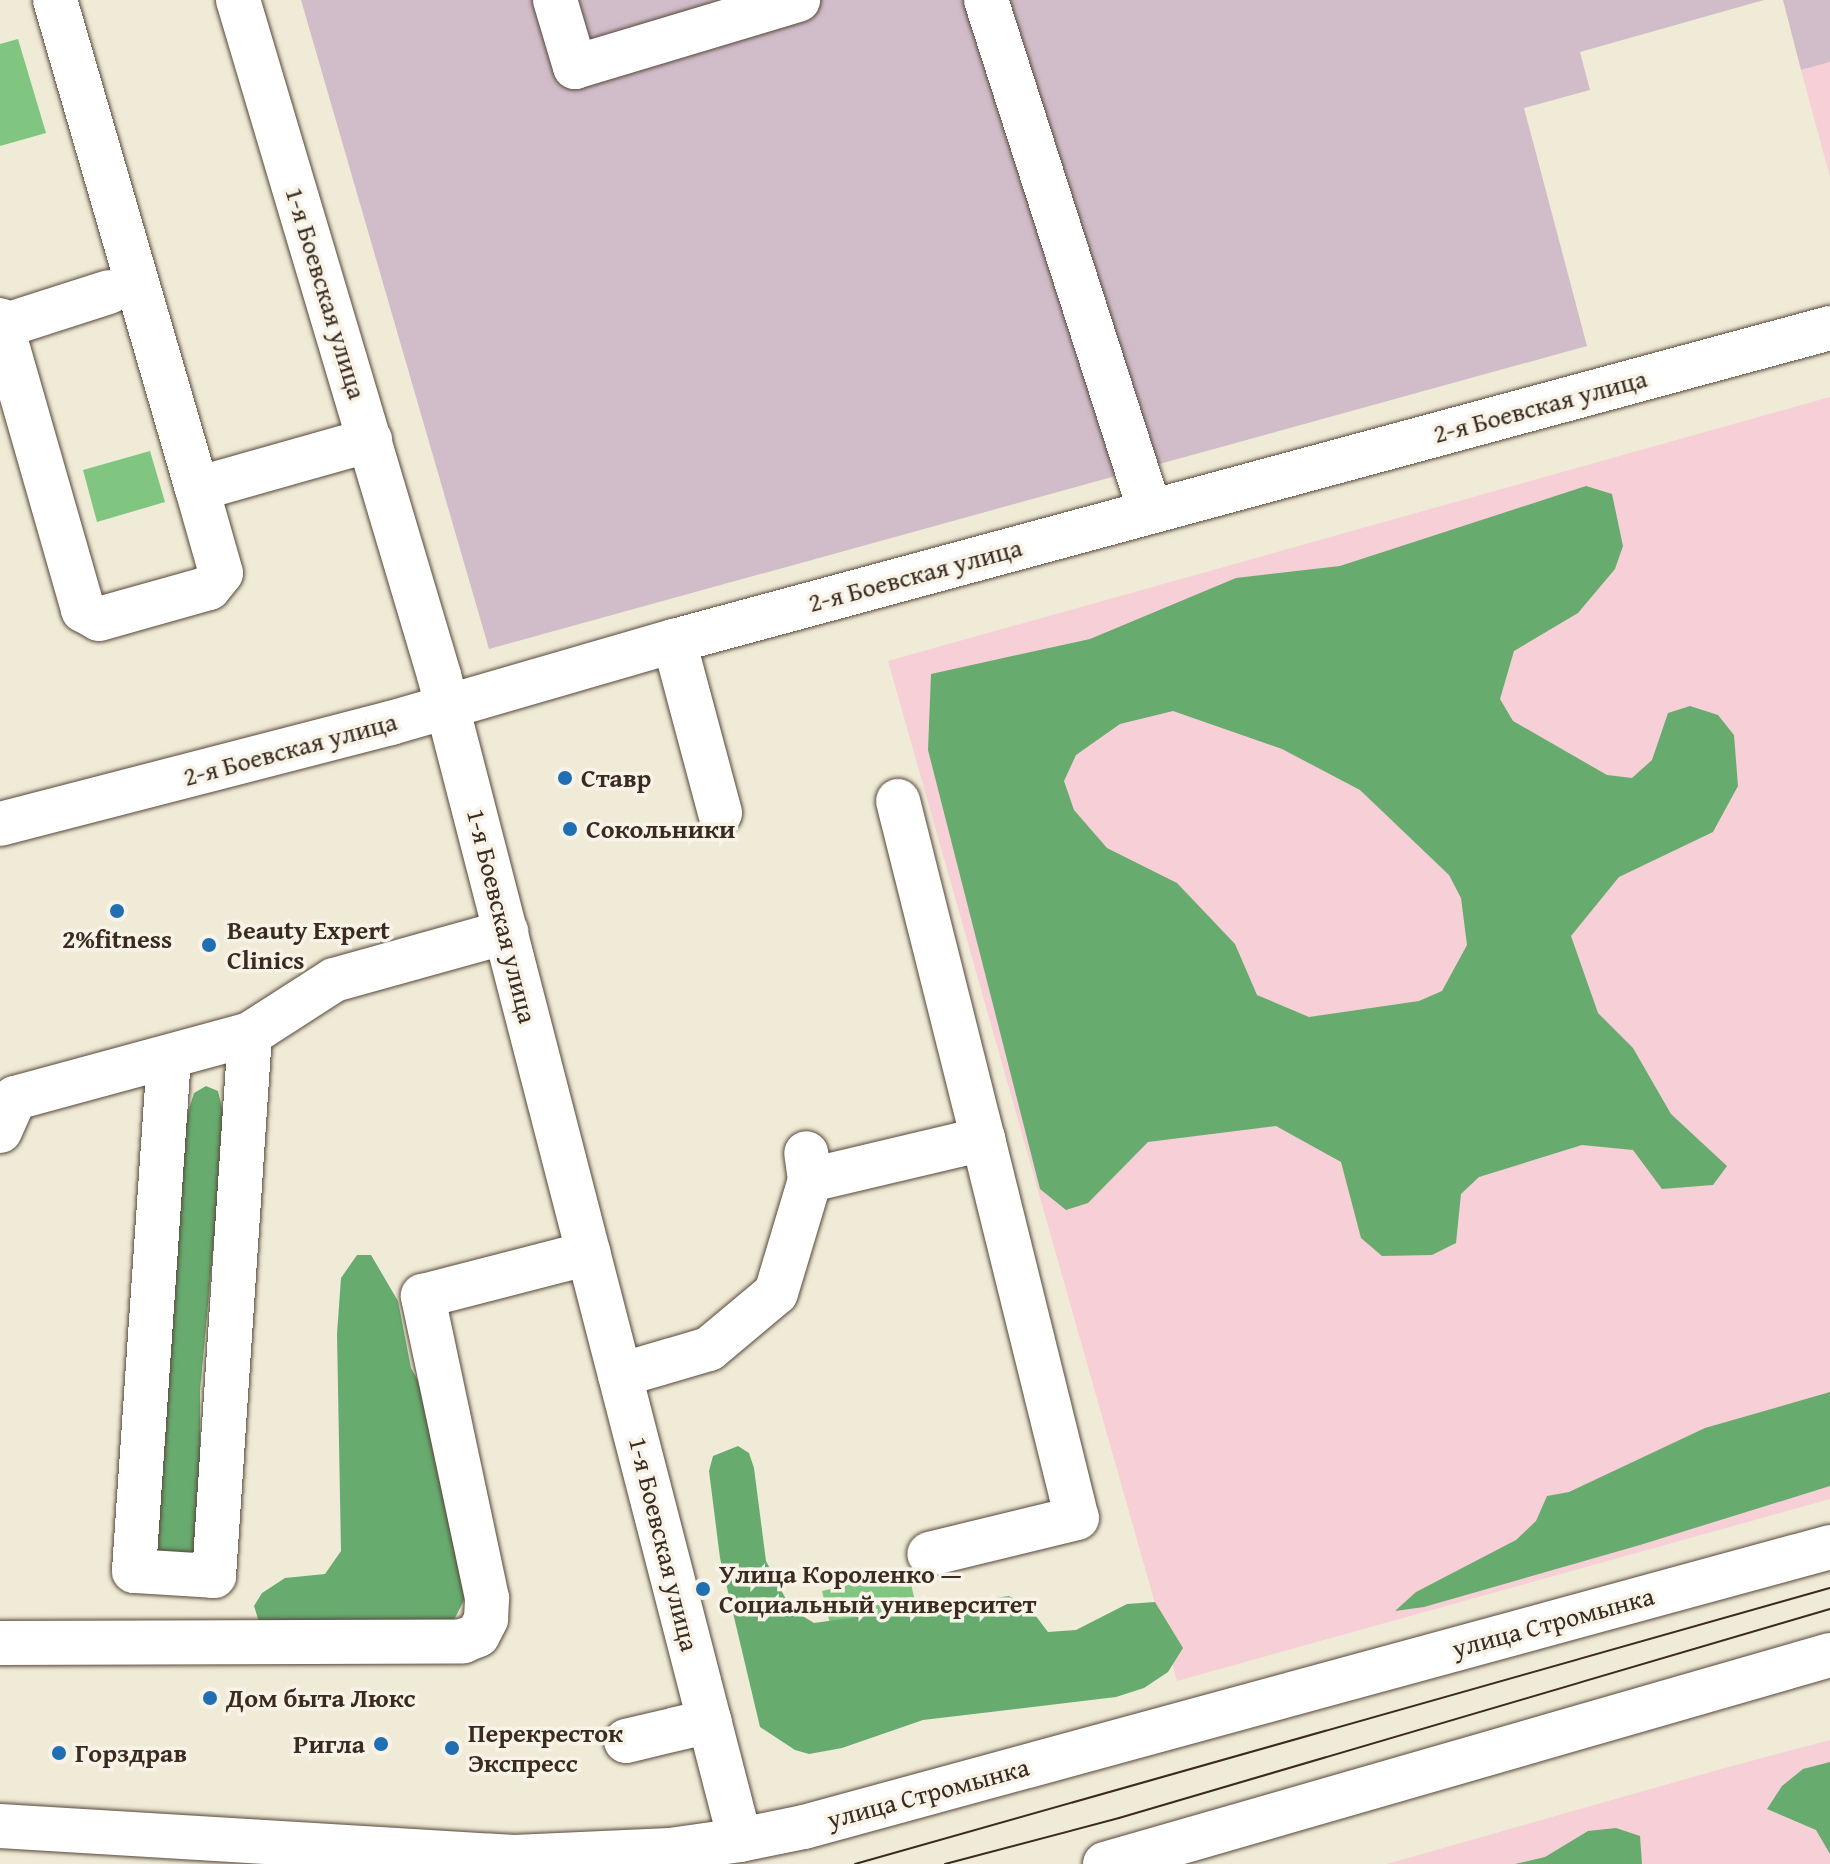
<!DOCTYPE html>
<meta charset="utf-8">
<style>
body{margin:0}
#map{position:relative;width:1830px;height:1864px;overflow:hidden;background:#f0ebd6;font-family:"Gentium Book Plus",serif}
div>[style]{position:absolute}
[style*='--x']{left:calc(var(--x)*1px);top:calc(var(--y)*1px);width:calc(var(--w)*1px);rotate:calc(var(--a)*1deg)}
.built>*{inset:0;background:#f6cfd7}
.industrial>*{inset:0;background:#d1bdc9}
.green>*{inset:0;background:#80c681}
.forest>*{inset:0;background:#68ab6f}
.roads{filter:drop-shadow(0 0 2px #56473a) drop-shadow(0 0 2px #56473a)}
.minor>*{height:44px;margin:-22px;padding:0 22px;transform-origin:22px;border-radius:22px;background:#fff}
.major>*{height:44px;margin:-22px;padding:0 22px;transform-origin:22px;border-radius:22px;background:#fff}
.tram>*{height:2px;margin:-1px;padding:0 1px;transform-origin:1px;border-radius:1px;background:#3b2a1e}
.dots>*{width:22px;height:22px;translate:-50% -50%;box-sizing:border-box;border:4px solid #f7f3e8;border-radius:50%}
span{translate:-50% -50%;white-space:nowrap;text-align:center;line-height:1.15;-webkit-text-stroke:7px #f7f3e8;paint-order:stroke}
.street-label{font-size:26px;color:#3b2a1e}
.poi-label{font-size:26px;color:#3b2a1e;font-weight:700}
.left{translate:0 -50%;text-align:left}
.right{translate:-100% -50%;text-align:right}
</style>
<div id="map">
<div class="built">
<div style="clip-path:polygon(1830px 62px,1830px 177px,1801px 70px)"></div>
<div style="clip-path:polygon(1830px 397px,1830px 1499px,1177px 1681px,888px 661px)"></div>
<div style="clip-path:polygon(1830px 1740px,1830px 1864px,1387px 1864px,1721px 1769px)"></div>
</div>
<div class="industrial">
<div style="clip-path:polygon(301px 0,1764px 0,1580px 52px,1590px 90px,1524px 108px,1587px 346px,489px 649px)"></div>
<div style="clip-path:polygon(1783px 0,1830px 0,1830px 62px,1801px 70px)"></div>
</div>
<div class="green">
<div style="clip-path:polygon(18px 39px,46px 133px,0 146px,0 44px)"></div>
<div style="clip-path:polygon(150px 451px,165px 502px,97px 522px,83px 470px)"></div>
<div style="clip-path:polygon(908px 1571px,924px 1640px,839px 1660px,822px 1591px)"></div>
</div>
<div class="forest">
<div style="clip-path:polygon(evenodd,1586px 486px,1612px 494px,1623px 546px,1615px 569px,1578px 613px,1514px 651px,1500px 699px,1513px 721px,1607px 775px,1632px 778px,1652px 760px,1668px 713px,1690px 706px,1718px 715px,1734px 735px,1738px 786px,1713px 832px,1619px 877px,1571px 936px,1598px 1013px,1633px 1048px,1671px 1114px,1727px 1166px,1713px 1185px,1662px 1189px,1633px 1150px,1582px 1145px,1479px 1177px,1461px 1194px,1456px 1243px,1432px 1255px,1382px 1256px,1361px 1238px,1341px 1162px,1276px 1126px,1148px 1142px,1088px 1203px,1066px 1210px,1040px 1189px,928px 750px,931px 674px,1090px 639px,1236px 578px,1340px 566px,1586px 486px,1173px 711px,1282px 749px,1360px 790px,1449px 875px,1461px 898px,1467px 945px,1442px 991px,1419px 1001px,1309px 1017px,1257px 995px,1235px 944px,1177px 883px,1107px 848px,1074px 810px,1064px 781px,1076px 755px,1120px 724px,1173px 711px)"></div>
<div style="clip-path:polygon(206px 1086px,218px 1091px,224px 1117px,224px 1200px,214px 1239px,200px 1392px,200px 1554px,165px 1558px,156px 1547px,186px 1119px,194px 1093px)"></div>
<div style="clip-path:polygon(357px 1255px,371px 1255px,398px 1301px,411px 1368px,431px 1405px,467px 1594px,454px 1620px,260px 1625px,254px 1606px,262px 1593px,285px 1578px,325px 1574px,341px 1551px,337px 1334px,341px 1278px)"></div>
<div style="clip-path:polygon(1830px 1392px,1830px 1486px,1640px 1545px,1424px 1607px,1395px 1611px,1416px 1592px,1516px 1540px,1536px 1521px,1547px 1496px,1569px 1492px,1705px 1428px)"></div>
<div style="clip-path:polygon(738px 1446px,749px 1453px,754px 1468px,766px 1561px,791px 1609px,814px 1623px,1009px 1596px,1032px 1611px,1048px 1632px,1076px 1630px,1127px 1604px,1155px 1602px,1183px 1648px,1168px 1672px,1144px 1688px,1116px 1697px,923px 1720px,842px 1748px,809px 1754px,795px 1750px,760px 1727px,720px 1558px,709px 1471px,713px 1456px)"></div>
<div style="clip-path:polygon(1830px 1762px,1830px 1854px,1816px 1830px,1767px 1809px,1782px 1786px,1803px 1769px)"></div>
<div style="clip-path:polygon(1616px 1828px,1640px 1836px,1642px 1864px,1515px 1864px,1545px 1857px,1588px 1831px)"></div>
</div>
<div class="roads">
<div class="minor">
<div style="--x:55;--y:0;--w:509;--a:73.81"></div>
<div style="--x:197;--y:489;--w:180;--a:-15.8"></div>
<div style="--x:238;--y:0;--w:704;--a:73.42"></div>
<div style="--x:439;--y:675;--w:1203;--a:75.51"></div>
<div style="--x:555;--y:0;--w:70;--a:73.4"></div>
<div style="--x:575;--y:67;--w:233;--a:-16.7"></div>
<div style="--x:986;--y:0;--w:537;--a:72.21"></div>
<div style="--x:0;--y:320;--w:302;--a:74"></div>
<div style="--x:83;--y:610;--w:18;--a:29"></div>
<div style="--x:99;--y:619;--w:114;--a:-15.7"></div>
<div style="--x:209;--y:588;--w:19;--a:-51"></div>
<div style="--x:221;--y:573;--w:87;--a:-105.9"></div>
<div style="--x:0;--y:327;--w:114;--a:-17.8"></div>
<div style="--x:674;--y:641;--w:178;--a:75"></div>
<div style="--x:898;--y:801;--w:349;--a:75.9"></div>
<div style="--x:0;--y:824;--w:404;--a:-14.5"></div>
<div style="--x:391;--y:723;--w:295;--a:-16.2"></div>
<div style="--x:674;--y:641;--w:1198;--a:-15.15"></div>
<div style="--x:169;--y:1057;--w:515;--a:93.9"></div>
<div style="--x:134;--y:1571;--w:80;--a:3.6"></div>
<div style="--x:214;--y:1576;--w:543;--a:-86.2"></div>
<div style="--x:0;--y:1131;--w:36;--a:-66"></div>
<div style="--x:15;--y:1098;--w:244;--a:-15.2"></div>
<div style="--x:250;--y:1034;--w:100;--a:-32.7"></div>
<div style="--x:334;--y:980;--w:179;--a:-15.6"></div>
<div style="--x:810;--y:1180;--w:178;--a:-13.3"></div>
<div style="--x:983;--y:1139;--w:390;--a:76.1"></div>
<div style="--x:1077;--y:1518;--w:152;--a:166.3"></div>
<div style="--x:620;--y:1375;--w:93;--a:-16.3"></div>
<div style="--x:709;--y:1349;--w:87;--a:-39.9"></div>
<div style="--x:776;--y:1293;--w:118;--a:-73.3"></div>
<div style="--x:810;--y:1180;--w:27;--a:-98"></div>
<div style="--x:0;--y:1643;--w:463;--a:-0.2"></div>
<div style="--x:463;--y:1641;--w:16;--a:-22"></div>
<div style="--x:478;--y:1635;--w:18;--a:-63"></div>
<div style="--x:486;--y:1619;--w:21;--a:-87"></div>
<div style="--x:487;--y:1598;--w:309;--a:-102"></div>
<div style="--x:423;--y:1296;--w:171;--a:-14.5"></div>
<div style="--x:626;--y:1741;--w:86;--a:-13.4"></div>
</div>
<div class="major">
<div style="--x:0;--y:1826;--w:515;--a:3.45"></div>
<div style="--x:514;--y:1857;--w:156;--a:-2.6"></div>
<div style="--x:670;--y:1850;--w:71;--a:-8.1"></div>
<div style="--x:740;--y:1840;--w:65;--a:-11.5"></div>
<div style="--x:804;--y:1827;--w:1064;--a:-15.26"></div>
<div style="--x:1105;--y:1864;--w:755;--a:-16.08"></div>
</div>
</div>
<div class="tram">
<div style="--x:855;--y:1864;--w:1013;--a:-15.81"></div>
<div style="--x:945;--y:1864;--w:180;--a:-14.8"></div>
<div style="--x:1119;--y:1818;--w:741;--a:-16.38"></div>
</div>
<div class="dots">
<div style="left:565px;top:778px;background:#1f6fb2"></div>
<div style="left:570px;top:829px;background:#1f6fb2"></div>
<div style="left:117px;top:911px;background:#1f6fb2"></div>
<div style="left:209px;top:945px;background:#1f6fb2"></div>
<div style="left:703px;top:1589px;background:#1f6fb2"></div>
<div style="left:210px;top:1698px;background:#1f6fb2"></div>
<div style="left:381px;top:1744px;background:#1f6fb2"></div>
<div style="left:452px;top:1748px;background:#1f6fb2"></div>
<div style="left:59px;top:1753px;background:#1f6fb2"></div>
</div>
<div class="street-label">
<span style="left:326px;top:293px;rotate:73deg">1-я Боевская улица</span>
<span style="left:1540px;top:406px;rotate:-15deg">2-я Боевская улица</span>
<span style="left:915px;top:575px;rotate:-15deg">2-я Боевская улица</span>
<span style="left:290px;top:749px;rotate:-15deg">2-я Боевская улица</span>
<span style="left:502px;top:916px;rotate:76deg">1-я Боевская улица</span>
<span style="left:664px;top:1544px;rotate:76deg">1-я Боевская улица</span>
<span style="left:1553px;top:1622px;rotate:-15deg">улица Стромынка</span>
<span style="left:928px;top:1793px;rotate:-15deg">улица Стромынка</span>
</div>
<div class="poi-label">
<span class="left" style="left:581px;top:778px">Ставр</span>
<span class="left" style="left:586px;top:829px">Сокольники</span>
<span class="left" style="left:227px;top:945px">Beauty Expert<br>Clinics</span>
<span style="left:117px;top:939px">2%fitness</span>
<span class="left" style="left:719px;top:1589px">Улица Короленко —<br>Социальный университет</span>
<span class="left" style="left:226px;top:1698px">Дом быта Люкс</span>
<span class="left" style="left:468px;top:1748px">Перекресток<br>Экспресс</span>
<span class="right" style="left:365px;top:1744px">Ригла</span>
<span class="left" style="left:75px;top:1753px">Горздрав</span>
</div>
</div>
